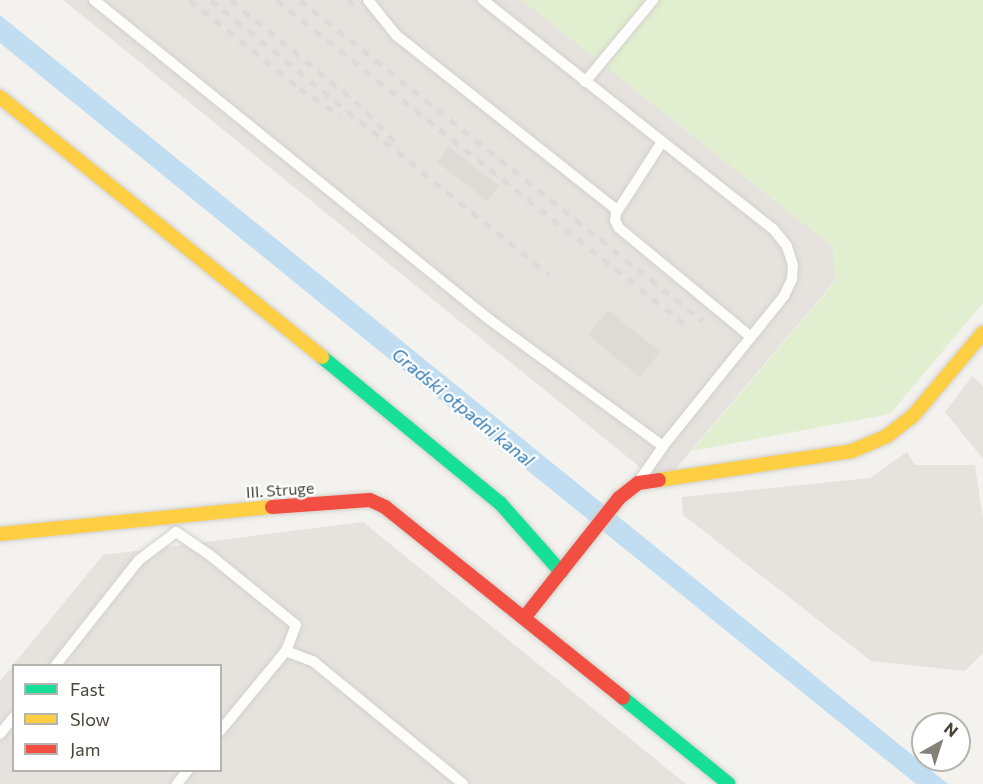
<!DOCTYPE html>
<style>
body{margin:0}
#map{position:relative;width:983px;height:784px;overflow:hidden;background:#f4f2ee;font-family:Commissioner,sans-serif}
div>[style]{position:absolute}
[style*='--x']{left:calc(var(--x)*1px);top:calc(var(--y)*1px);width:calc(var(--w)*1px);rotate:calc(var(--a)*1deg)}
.industrial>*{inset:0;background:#e6e2de}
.green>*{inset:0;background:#e1eecf}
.water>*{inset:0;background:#c0ddf1}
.building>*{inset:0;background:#dedbd6}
.roads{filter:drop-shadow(0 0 2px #d2d0cb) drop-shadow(0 0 2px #d2d0cb)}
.lane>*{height:10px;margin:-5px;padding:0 5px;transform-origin:5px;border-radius:5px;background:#fdfdfc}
.fast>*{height:14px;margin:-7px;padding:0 7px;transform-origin:7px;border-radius:7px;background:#16e098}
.slow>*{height:14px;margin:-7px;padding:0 7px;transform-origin:7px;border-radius:7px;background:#ffcf43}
.jam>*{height:14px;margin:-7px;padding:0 7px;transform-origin:7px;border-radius:7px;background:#f24e42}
.rail>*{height:4.5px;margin-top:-2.25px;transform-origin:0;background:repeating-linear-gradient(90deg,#dbdbda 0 8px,transparent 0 16px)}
span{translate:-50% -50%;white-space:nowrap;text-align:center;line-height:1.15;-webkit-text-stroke:4.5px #fff;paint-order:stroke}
.street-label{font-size:16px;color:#4b4439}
.water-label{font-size:18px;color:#2e7ab2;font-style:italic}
.legend{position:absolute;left:12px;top:664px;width:210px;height:108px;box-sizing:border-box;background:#fff;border:2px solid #b7b4b0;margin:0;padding:8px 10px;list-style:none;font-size:18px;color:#4b4439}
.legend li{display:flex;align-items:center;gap:12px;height:30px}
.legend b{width:30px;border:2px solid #b7b4b0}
.north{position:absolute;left:911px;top:712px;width:60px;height:60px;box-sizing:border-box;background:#fff;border:2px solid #b7b4b0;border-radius:50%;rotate:39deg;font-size:16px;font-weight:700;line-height:24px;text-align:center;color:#4b4439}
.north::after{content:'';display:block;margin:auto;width:21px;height:27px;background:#868178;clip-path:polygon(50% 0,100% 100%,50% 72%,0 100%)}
</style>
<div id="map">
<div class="industrial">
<div style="clip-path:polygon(63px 0,522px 0,833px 247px,835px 281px,662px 485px)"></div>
<div style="clip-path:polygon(972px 376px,983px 386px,983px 459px,945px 412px)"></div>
<div style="clip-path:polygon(907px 452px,915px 465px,975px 465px,983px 519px,983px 653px,965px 671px,871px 661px,683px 515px,682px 497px,870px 478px)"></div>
<div style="clip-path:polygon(evenodd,363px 522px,686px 784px,0 784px,0 681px,103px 555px,363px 522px,14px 666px,220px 666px,220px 770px,14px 770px,14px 666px)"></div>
</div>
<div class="green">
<div style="clip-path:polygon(522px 0,983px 0,983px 303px,890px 414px,692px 451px,835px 282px,833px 247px)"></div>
</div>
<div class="water">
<div style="clip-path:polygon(0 15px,948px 784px,916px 784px,351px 328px,0 43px)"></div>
</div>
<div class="building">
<div style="clip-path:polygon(449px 147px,499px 186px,487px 201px,437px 162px)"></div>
<div style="clip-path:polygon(608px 310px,660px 352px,640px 377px,588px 335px)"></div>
</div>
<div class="roads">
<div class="lane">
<div style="--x:94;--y:0;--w:509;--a:38.94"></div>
<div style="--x:490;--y:320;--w:214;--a:36.1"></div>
<div style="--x:663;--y:446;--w:193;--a:-51.1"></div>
<div style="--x:784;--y:296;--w:19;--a:-65"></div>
<div style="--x:792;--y:279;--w:14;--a:-86"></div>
<div style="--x:793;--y:265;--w:20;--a:-108"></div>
<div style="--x:787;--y:246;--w:22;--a:-129"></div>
<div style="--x:773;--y:229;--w:370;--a:-141.7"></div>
<div style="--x:368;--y:0;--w:45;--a:51.3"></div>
<div style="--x:396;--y:35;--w:282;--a:38.4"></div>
<div style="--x:585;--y:82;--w:107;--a:-50.3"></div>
<div style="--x:662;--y:142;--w:85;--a:122.9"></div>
<div style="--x:616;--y:213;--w:7;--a:98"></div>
<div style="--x:615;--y:220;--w:9;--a:63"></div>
<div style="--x:619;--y:228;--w:171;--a:39.5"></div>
<div style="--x:641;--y:478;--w:39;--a:-55"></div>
<div style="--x:55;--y:666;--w:135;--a:-51.6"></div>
<div style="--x:139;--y:560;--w:46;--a:-37.1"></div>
<div style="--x:176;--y:532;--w:42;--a:34.4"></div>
<div style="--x:211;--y:556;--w:109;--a:39.1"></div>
<div style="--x:296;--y:625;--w:28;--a:111"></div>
<div style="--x:220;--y:731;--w:104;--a:-50.5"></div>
<div style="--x:286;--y:651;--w:30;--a:21"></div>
<div style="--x:314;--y:662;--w:193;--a:39.3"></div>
<div style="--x:0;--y:734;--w:22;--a:-51"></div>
<div style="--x:177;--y:784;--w:18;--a:-52"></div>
</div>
<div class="fast">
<div style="--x:322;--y:357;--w:230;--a:39.4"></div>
<div style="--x:500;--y:503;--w:92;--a:48.5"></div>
<div style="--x:623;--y:698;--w:136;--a:39.1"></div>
</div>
<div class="slow">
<div style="--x:0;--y:97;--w:414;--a:38.9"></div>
<div style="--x:659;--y:480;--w:195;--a:-8.5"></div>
<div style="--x:852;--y:451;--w:38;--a:-23"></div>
<div style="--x:887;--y:436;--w:33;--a:-38"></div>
<div style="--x:913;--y:416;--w:109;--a:-49.9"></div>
<div style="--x:0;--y:534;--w:273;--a:-5.7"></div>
</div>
<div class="jam">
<div style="--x:272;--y:507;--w:98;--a:-4.1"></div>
<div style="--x:370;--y:500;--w:17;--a:25"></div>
<div style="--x:385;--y:507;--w:305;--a:38.7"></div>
<div style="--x:524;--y:618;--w:153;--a:-51.6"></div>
<div style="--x:619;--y:498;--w:24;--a:-38"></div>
<div style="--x:638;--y:483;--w:21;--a:-8"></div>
</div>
</div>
<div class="rail">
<div style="--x:190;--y:0;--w:140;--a:38.9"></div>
<div style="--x:299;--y:88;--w:49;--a:33.4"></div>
<div style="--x:211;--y:0;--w:436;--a:39.1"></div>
<div style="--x:231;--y:0;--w:160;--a:39.2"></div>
<div style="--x:355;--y:101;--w:62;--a:45"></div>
<div style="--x:277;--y:0;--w:529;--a:38.47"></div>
<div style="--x:300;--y:0;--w:515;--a:38.54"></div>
<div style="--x:348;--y:0;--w:7;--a:34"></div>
</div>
<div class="street-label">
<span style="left:280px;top:490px;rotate:-4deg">III. Struge</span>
</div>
<div class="water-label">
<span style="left:463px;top:407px;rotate:39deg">Gradski otpadni kanal</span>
</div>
<ul class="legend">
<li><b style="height:8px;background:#16e098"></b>Fast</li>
<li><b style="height:8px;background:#ffcf43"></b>Slow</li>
<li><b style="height:8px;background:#f24e42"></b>Jam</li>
</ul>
<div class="north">N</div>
</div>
